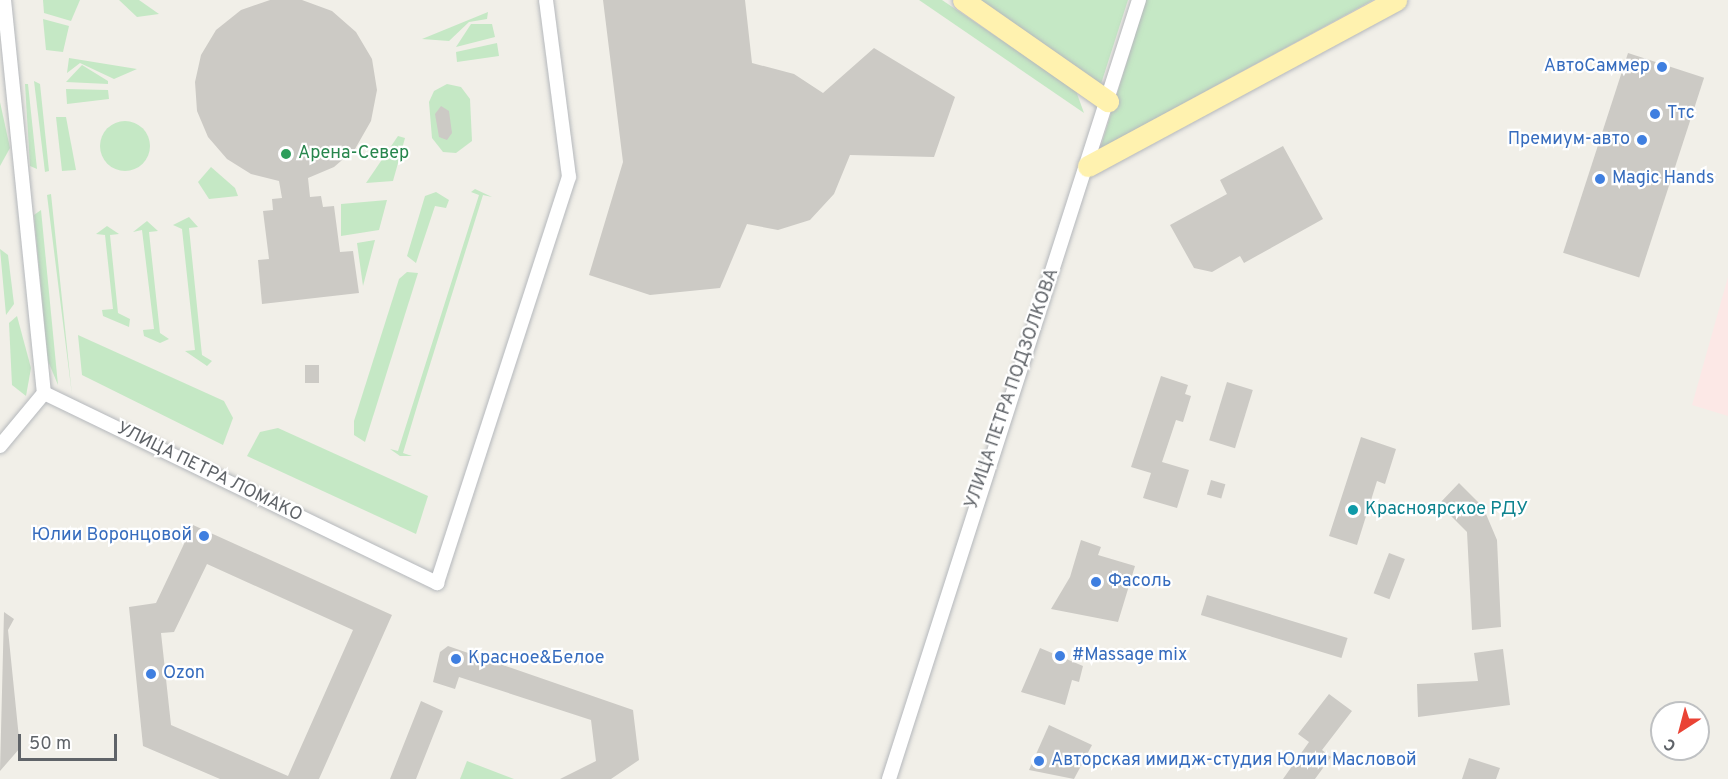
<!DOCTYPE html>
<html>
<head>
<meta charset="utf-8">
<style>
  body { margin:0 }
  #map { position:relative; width:1728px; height:779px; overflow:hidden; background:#f1efe8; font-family:Overpass,sans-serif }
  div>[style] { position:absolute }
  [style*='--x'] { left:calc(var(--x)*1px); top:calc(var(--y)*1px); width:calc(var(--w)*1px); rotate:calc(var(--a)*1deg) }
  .medical>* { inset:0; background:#fce8e6 }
  .green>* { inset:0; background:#c5e8c5 }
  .round { border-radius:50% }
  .building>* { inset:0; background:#cccac5; transform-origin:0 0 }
  .roads { filter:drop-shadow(0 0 2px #b5b8bc) drop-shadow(0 0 2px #b5b8bc) }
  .minor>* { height:14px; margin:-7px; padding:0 7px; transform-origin:7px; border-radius:7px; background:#fff }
  .primary>* { height:21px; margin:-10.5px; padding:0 10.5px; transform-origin:10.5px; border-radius:10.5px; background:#fff2af }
  .dots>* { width:16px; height:16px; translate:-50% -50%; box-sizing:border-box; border:3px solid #fff; border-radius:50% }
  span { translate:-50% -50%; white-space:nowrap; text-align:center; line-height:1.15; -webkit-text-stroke:4.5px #fff; paint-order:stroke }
  .shop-label { font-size:18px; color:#366cbe }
  .right { translate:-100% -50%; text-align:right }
  .left { translate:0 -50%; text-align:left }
  .leisure-label { font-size:18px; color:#27864d }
  .street-label { font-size:18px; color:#5f6368 }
  .culture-label { font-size:18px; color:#0d838f }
  .north { position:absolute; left:1650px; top:701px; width:60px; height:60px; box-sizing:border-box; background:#fff; border:2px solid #bfc1c3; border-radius:50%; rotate:216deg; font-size:16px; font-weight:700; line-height:24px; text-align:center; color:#5f6368 }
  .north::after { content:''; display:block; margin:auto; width:21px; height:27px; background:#ea4335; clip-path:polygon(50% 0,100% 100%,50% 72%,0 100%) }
  .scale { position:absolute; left:18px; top:734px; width:99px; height:27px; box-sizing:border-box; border:3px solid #5f6368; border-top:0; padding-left:8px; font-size:18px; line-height:21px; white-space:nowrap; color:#5f6368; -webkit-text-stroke:4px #fff; paint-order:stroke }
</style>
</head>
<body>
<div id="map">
  <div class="medical">
    <i style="clip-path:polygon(1728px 277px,1728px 416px,1692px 405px)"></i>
  </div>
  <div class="green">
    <i style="clip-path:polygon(43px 0,80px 0,71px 21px,44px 13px)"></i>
    <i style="clip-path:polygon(119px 0,139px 0,159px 14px,137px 17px)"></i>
    <i style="clip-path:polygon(919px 0,942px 0,1050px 73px,1076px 91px,1084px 113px)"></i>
    <i style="clip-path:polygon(980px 0,1128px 0,1101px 84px)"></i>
    <i style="clip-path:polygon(1146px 0,1373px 0,1100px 149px)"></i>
    <i style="clip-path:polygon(488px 12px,487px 19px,469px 22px,449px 41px,422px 39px)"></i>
    <i style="clip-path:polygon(43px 19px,69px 26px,63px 52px,46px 50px)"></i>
    <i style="clip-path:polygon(471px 24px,492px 24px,495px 37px,456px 47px)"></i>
    <i style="clip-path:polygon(497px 43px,499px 56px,457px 62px,456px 52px)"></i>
    <i style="clip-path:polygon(69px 58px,137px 69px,114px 79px,80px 63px,67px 73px)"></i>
    <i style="clip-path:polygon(82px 65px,108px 81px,108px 84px,66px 82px)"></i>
    <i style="clip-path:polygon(34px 81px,40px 84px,49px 171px,45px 172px)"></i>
    <i style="clip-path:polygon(25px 84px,28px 84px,37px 169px,30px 166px)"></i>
    <i style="clip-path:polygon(447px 84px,461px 87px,470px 99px,472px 141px,456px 153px,443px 152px,432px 138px,429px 102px,434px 91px)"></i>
    <i style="clip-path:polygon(66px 89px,108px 90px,109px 99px,67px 104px)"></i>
    <i style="clip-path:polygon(0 102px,10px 148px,0 166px)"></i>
    <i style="clip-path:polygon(56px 117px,66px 117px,76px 170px,62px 171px)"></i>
    <i class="round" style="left:100px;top:121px;width:50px;height:50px"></i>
    <i style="clip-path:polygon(398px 136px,405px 138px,393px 181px,366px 183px)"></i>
    <i style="clip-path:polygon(211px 167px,235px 188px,238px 196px,209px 199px,198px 182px)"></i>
    <i style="clip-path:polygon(475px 189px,492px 197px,483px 195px,418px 403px,403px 453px,412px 456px,400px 456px,390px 449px,398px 451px,479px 195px,471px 192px)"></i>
    <i style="clip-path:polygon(436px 192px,449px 200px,446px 208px,435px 206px,416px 263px,407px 256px,425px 196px)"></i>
    <i style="clip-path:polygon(51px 194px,72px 395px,47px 195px)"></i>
    <i style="clip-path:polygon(387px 200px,379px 230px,341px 236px,341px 204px)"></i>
    <i style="clip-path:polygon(41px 210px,58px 385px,48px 361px,34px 215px)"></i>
    <i style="clip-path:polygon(189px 217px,198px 227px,189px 228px,202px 355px,212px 361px,207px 366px,185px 351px,195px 350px,182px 229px,173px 225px)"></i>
    <i style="clip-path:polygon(147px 221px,158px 231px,149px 232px,160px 333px,169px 339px,160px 343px,144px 336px,143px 330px,154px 329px,142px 230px,133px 232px)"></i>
    <i style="clip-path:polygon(107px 226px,119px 234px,110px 235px,118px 313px,130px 319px,129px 327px,103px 316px,102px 310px,113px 309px,105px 235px,96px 234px)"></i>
    <i style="clip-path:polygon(375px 240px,363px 286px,357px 243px)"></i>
    <i style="clip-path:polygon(0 249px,8px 255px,14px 304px,6px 315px)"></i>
    <i style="clip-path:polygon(407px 272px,418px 273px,365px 442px,354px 435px,354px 421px,399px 279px)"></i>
    <i style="clip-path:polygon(17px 316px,31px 368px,26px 396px,12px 385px,9px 323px)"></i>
    <i style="clip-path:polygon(78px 335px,224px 401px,233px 418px,223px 445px,82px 375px)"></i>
    <i style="clip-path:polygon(278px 428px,428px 496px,416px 534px,247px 456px,260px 432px)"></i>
    <i style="clip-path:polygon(467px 761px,514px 779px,460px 779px)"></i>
  </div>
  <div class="building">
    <i style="clip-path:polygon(270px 0,302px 0,332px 11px,356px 32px,372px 59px,377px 90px,371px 121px,355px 149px,334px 167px,308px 178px,310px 197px,321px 196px,323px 207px,334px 206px,340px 252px,353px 251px,359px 293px,262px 304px,258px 260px,269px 259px,263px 211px,273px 210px,272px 199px,282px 198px,279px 181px,251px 174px,227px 159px,208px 137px,197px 111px,195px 82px,201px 55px,216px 30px,241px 10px)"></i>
    <i style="clip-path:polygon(603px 0,745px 0,752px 63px,794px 74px,823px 93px,874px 48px,955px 97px,934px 157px,850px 155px,834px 194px,810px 220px,778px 230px,747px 224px,720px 288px,650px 295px,589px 275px,623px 162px)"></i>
    <i style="left:1628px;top:53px;width:80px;height:210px;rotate:18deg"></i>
    <i style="clip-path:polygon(441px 106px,449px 111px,452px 133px,447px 140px,439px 137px,435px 114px)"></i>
    <i style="clip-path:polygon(1283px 146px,1323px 219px,1244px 263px,1240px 256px,1212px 272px,1194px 268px,1170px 225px,1227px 194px,1220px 180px)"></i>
    <i style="left:305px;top:365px;width:14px;height:18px"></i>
    <i style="clip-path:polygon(1161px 376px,1188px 385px,1185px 394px,1191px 396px,1183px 422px,1176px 420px,1162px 462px,1189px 470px,1177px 508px,1143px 498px,1151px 473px,1131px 467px)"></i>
    <i style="left:1227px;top:382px;width:27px;height:61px;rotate:17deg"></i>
    <i style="clip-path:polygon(1361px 437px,1396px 449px,1385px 484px,1377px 481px,1357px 545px,1329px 536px)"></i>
    <i style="left:1211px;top:480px;width:15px;height:15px;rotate:16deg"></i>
    <i style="clip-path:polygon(1459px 483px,1483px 507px,1497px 540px,1501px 627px,1472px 630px,1467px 532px,1439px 504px)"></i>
    <i style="clip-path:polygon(evenodd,193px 525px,392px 615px,319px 779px,220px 779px,143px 746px,129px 607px,156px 603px,193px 525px,207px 564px,353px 630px,288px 776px,171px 725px,161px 633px,174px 632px,207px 564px)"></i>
    <i style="clip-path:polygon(1081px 540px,1101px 547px,1098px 555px,1135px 566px,1118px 622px,1051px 609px,1070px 577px)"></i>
    <i style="left:1389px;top:553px;width:17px;height:43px;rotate:21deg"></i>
    <i style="left:1207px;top:595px;width:147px;height:21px;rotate:17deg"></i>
    <i style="clip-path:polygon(4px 612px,14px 619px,8px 630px,20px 748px,0 771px)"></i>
    <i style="clip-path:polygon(448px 646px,633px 710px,639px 760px,611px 779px,560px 779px,596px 761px,591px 720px,459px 677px,455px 689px,433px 682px,440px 652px)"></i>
    <i style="clip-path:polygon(1040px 648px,1083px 666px,1079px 682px,1072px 680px,1065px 705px,1021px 692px)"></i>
    <i style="clip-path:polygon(1503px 649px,1510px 705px,1418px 717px,1417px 684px,1478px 681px,1474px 653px)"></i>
    <i style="clip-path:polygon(1329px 694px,1352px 711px,1322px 750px,1331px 757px,1315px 779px,1283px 779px,1309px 742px,1298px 734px)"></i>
    <i style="clip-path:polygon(421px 701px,443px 711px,433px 736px,416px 779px,390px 779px)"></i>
    <i style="clip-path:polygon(1049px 725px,1092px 745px,1074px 779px,1029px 770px)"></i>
    <i style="clip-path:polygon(1469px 758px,1500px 768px,1496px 779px,1462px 779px)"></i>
  </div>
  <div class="roads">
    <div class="minor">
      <i style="--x:4;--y:0;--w:395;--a:84.2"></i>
      <i style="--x:44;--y:393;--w:437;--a:25.8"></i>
      <i style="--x:437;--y:583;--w:427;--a:-72"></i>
      <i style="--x:569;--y:177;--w:178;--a:-97.4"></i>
      <i style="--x:0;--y:446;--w:69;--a:-50.3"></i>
      <i style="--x:889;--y:779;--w:818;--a:-72.21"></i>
    </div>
    <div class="primary">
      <i style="--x:963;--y:0;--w:177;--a:34.9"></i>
      <i style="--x:1088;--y:166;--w:350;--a:-28.3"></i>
    </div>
  </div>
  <div class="dots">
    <i style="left:1662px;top:67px;background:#3f7fe0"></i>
    <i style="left:1655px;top:114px;background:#3f7fe0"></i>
    <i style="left:1642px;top:140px;background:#3f7fe0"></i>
    <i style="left:286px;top:154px;background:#2e9e5b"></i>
    <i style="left:1600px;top:179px;background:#3f7fe0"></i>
    <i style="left:1353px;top:510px;background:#0f9aa8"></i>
    <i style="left:204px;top:536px;background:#3f7fe0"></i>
    <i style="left:1096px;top:582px;background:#3f7fe0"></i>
    <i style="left:1060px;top:656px;background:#3f7fe0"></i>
    <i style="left:456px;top:659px;background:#3f7fe0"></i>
    <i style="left:151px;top:674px;background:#3f7fe0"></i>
    <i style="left:1039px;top:761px;background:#3f7fe0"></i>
  </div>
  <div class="shop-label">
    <span class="right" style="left:1650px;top:67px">АвтоСаммер</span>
    <span class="left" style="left:1667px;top:114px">Ттс</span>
    <span class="right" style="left:1630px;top:140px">Премиум-авто</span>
    <span class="left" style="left:1612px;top:179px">Magic Hands</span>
    <span class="right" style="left:192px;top:536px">Юлии Воронцовой</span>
    <span class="left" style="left:1108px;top:582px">Фасоль</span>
    <span class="left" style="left:1072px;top:656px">#Massage mix</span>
    <span class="left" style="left:468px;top:659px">Красное&amp;Белое</span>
    <span class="left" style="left:163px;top:674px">Ozon</span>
    <span class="left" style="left:1051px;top:761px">Авторская имидж-студия Юлии Масловой</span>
  </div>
  <div class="leisure-label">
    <span class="left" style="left:298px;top:154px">Арена-Север</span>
  </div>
  <div class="street-label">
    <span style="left:1013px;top:389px;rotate:-71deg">УЛИЦА ПЕТРА ПОДЗОЛКОВА</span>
    <span style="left:209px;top:473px;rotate:26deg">УЛИЦА ПЕТРА ЛОМАКО</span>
  </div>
  <div class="culture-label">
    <span class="left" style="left:1365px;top:510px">Красноярское РДУ</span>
  </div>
  <div class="north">С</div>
  <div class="scale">50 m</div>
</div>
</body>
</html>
